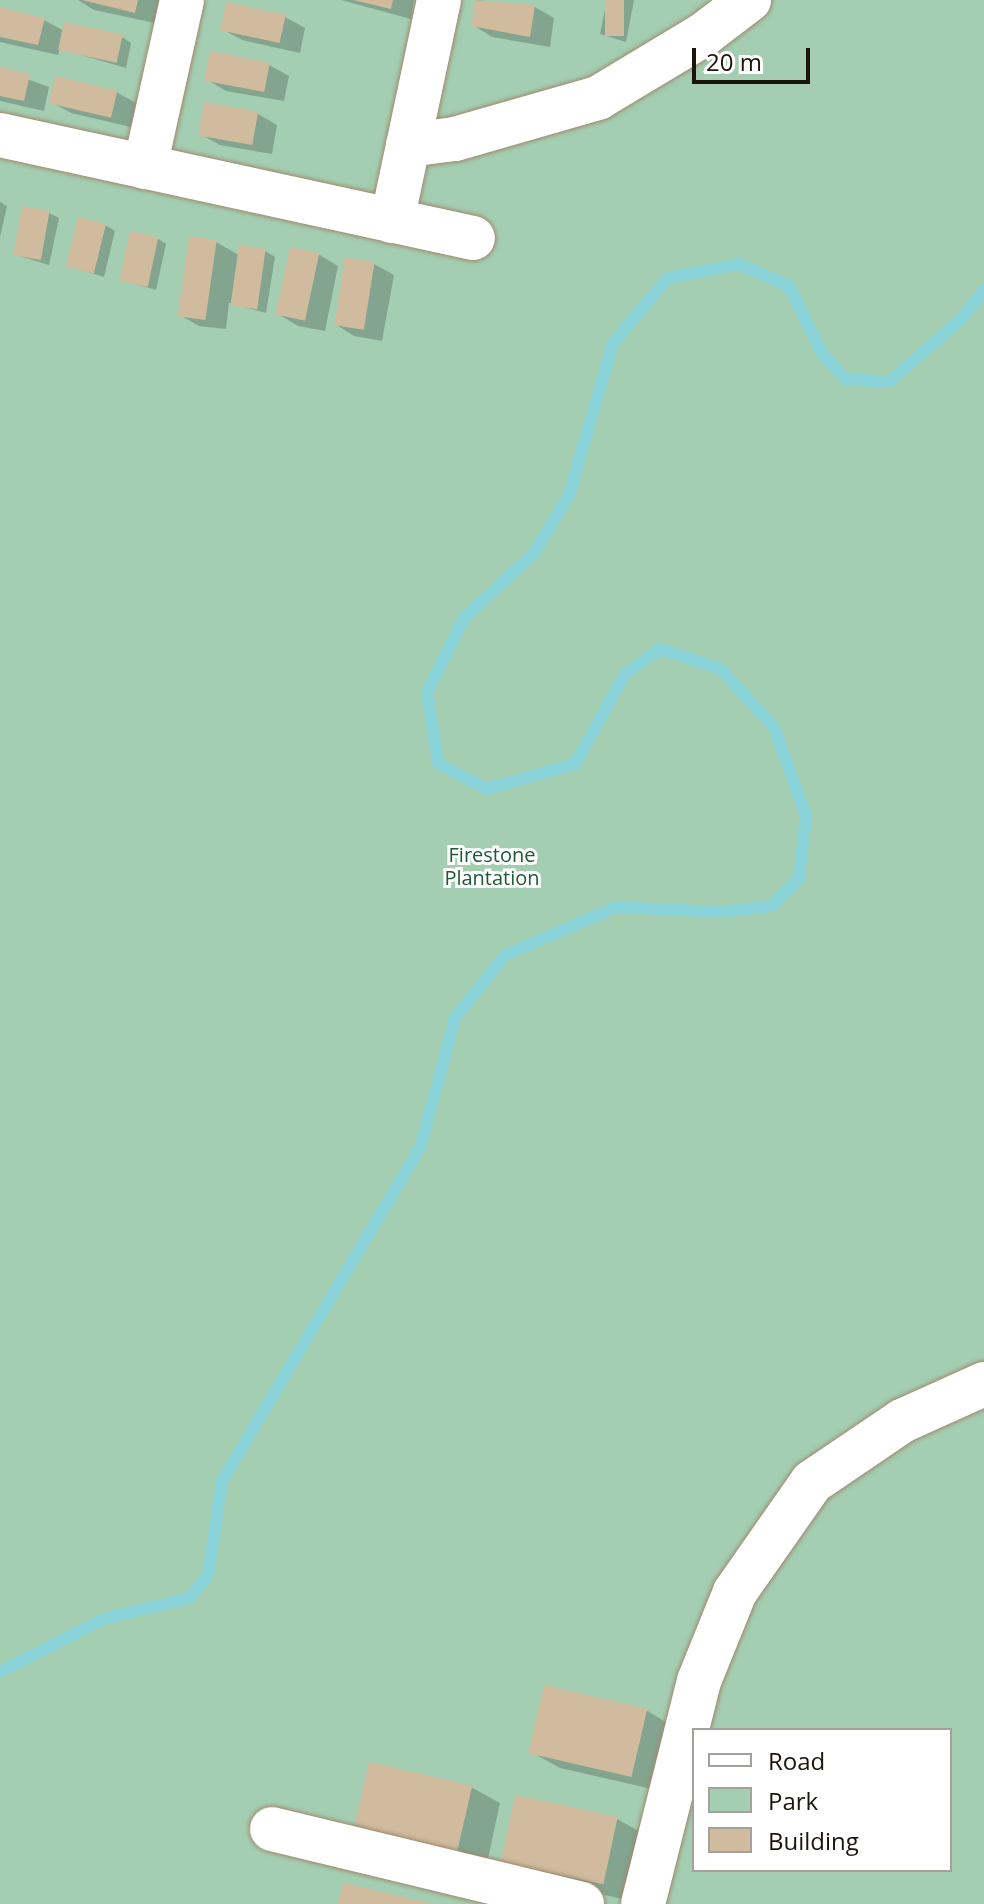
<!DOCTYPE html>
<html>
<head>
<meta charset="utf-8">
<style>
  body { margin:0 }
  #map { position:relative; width:984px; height:1904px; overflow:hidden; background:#fcebd4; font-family:"Open Sans",sans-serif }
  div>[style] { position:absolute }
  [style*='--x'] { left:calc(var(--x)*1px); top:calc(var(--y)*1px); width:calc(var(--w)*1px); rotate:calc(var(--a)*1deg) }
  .green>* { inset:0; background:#a4ceb2 }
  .shadow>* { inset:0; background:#0003 }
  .stream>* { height:12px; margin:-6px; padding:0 6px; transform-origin:6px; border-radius:6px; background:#8ad4d9 }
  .building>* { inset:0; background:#d0bb9f; transform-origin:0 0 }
  .roads { filter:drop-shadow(0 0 2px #9e8a6f) drop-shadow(0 0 2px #9e8a6f) }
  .minor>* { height:44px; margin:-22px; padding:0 22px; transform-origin:22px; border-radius:22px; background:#fff }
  span { translate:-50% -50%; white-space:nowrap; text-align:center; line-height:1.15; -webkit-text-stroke:6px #fff; paint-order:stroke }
  .park-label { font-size:20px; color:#1d5a3a }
  .legend { position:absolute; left:692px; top:1728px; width:260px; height:144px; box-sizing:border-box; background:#fff; border:2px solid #a4a19d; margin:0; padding:10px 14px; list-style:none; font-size:24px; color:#1c150a }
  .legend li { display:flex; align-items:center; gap:16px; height:40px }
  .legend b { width:40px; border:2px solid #a4a19d }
  .scale { position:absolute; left:692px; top:48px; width:118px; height:36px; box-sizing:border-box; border:4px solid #1c150a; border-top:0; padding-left:10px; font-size:24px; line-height:28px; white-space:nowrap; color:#1c150a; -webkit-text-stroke:6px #fff; paint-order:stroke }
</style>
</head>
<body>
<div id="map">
  <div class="green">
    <i style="clip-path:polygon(evenodd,0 0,984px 0,984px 1904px,0 1904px,0 0,694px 1730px,950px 1730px,950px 1870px,694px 1870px,694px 1730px)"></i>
  </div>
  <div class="shadow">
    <i style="clip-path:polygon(78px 0,160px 0,155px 23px,94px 10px)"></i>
    <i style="clip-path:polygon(341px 0,414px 0,411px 19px)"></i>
    <i style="clip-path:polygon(477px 0,535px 7px,554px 18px,550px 47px,492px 37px,473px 25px)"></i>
    <i style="clip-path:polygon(607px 0,634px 0,626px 42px,600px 34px)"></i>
    <i style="clip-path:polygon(0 9px,44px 20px,64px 31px,122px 37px,131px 43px,126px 68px,60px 49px,58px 55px,0 42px)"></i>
    <i style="clip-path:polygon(285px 17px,305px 28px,300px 53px,242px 40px,222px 29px)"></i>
    <i style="clip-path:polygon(269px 65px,289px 76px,284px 101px,226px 91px,206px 79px)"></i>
    <i style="clip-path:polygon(0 69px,49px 87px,44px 111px,0 101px)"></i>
    <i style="clip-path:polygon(116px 92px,136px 103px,131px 127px,71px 113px,51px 102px)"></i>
    <i style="clip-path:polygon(258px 114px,277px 125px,272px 154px,220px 145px,200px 134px)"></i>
    <i style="clip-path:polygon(0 202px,7px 206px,0 237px)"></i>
    <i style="clip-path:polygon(49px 213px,59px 218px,49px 265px,13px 254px)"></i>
    <i style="clip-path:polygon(105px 225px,115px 231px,104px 277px,69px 266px)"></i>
    <i style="clip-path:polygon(157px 238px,166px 244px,156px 290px,121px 280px)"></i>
    <i style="clip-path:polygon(216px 242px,239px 255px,265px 251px,275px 257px,266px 313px,229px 303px,226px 329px,199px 326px,180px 315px)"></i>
    <i style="clip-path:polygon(318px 254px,338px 266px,325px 331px,298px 326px,278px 314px)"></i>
    <i style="clip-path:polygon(374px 264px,394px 275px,382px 341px,354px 336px,335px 324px)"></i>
    <i style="clip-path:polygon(646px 1710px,674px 1727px,661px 1791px,560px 1768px,531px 1752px)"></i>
    <i style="clip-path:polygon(471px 1787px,500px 1803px,486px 1868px,385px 1846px)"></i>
    <i style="clip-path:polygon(617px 1819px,646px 1835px,631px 1901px,531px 1878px)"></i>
  </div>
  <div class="stream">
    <i style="--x:0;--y:1672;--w:116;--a:-27.2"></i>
    <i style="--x:103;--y:1619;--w:89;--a:-13.7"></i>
    <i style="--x:189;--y:1598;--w:29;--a:-49"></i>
    <i style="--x:208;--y:1576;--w:96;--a:-81.6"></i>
    <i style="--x:222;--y:1481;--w:387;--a:-59.3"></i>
    <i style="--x:420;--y:1148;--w:135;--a:-74.9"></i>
    <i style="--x:455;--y:1018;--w:80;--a:-51.6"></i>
    <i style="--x:505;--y:955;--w:121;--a:-23.4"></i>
    <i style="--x:616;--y:907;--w:105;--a:2.7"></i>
    <i style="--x:721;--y:912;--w:50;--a:-6.8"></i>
    <i style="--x:771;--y:906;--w:40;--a:-45"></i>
    <i style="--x:799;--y:878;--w:62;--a:-83.6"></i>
    <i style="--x:806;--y:816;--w:95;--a:-109.8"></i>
    <i style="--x:774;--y:727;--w:79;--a:-132.4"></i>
    <i style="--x:721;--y:669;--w:64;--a:-161.8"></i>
    <i style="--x:660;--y:649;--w:43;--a:144.5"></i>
    <i style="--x:625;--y:674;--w:103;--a:119.1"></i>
    <i style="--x:575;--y:764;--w:92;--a:164.3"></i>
    <i style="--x:486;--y:789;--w:55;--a:-151.6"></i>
    <i style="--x:438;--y:763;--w:72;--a:-98.8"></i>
    <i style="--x:427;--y:692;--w:83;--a:-63.4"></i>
    <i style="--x:464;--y:618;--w:96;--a:-42.9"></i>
    <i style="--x:534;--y:553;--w:68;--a:-58.9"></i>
    <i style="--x:569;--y:495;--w:158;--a:-73.9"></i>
    <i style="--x:613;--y:343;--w:85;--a:-49.8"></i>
    <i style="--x:668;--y:278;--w:72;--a:-11.2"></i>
    <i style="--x:739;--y:264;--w:55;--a:23.7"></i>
    <i style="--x:789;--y:286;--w:77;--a:63.8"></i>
    <i style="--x:823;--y:355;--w:33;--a:46"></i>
    <i style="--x:846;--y:379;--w:43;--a:4"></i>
    <i style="--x:889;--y:382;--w:97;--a:-41.2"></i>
    <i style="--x:962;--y:318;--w:36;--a:-52"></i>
  </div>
  <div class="building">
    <i style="clip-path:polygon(82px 0,138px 0,135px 13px)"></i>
    <i style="clip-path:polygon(353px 0,393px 0,391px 9px)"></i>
    <i style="clip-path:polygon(475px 0,535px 5px,530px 37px,471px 26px)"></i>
    <i style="left:605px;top:0;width:19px;height:36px"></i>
    <i style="left:226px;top:2px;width:61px;height:29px;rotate:12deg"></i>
    <i style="clip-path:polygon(0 7px,45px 18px,38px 45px,0 37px)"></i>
    <i style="left:64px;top:22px;width:60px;height:29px;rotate:12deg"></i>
    <i style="left:210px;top:51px;width:61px;height:30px;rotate:11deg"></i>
    <i style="clip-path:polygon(0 67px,30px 74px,24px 101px,0 96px)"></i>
    <i style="left:55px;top:76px;width:64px;height:28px;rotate:13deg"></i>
    <i style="left:204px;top:102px;width:55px;height:34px;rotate:10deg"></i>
    <i style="left:22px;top:206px;width:28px;height:50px;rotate:10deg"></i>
    <i style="left:78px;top:217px;width:29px;height:51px;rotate:14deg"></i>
    <i style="left:130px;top:231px;width:29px;height:51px;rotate:12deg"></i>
    <i style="left:189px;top:236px;width:28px;height:81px;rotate:8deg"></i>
    <i style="left:239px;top:245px;width:27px;height:61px;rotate:8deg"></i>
    <i style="left:290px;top:247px;width:30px;height:69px;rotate:12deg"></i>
    <i style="left:345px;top:257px;width:30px;height:69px;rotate:9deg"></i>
    <i style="left:544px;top:1685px;width:106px;height:70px;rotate:13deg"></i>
    <i style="left:369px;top:1762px;width:106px;height:70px;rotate:13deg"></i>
    <i style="left:515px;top:1795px;width:105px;height:69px;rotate:12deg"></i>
    <i style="clip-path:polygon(343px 1883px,430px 1903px,429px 1904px,338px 1904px)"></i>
  </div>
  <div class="roads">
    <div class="minor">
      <i style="--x:0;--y:135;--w:484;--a:12.3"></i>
      <i style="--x:408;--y:145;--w:47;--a:-7.3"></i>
      <i style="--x:455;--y:139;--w:149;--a:-16"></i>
      <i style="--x:598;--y:98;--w:122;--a:-31"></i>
      <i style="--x:703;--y:35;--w:58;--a:-37.3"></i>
      <i style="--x:145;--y:167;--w:171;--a:-77.5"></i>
      <i style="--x:392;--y:221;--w:226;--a:-78"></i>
      <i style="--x:272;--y:1829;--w:319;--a:13.6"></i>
      <i style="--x:643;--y:1904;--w:230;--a:-75.9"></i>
      <i style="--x:699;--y:1681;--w:96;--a:-68"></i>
      <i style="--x:735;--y:1592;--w:134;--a:-55"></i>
      <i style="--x:812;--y:1482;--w:109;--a:-34.1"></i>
      <i style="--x:902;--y:1421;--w:90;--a:-24.3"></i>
    </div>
  </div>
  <div class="park-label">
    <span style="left:492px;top:866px">Firestone<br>Plantation</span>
  </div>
  <ul class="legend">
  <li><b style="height:10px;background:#fff"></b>Road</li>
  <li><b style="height:22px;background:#a4ceb2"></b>Park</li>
  <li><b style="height:22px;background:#d0bb9f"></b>Building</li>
  </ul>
  <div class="scale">20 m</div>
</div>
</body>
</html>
